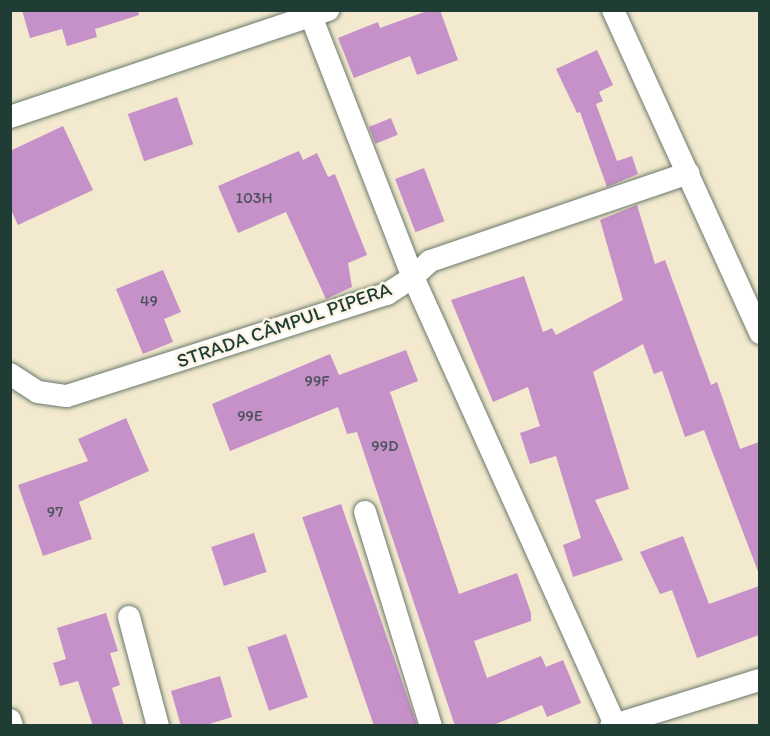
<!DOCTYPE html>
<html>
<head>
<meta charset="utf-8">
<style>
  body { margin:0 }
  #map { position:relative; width:770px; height:736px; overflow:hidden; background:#f2e9ce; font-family:Itim,sans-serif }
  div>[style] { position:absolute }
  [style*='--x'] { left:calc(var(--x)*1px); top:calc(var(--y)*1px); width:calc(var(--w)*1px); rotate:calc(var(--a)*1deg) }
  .building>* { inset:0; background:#c690c9; transform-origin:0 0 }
  .roads { filter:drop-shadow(0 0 2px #69796a) drop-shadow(0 0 2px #69796a) }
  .minor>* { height:22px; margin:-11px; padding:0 11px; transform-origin:11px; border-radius:11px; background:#fff }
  span { translate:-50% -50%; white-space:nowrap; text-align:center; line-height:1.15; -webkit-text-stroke:5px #fcf5e5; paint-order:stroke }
  .number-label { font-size:16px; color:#495259 }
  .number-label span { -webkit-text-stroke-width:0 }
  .street-label { font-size:20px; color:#1f3d34 }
  .frame { position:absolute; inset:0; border:12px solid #1f3d34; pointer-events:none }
</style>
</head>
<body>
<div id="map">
  <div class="building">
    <i style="clip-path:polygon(22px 10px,138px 10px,139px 15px,95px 29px,97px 37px,67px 46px,62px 29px,30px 38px)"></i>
    <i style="clip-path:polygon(430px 10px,440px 10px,458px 60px,417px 75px,410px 56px,354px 78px,338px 38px,378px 22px,380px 28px)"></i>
    <i style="clip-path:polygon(597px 50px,613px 85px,599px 92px,603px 101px,596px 104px,617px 161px,632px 156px,638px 174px,607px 187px,580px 112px,577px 113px,556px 69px)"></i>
    <i style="left:177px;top:97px;width:50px;height:52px;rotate:71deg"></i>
    <i style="left:391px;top:118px;width:18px;height:24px;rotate:68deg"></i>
    <i style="clip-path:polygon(63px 126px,93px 190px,18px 225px,10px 208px,10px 151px)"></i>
    <i style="clip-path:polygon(299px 151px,303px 160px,317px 153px,328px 177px,335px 174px,367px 255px,348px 263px,352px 287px,326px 299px,286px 212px,238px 233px,218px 186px)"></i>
    <i style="left:424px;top:168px;width:57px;height:31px;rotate:69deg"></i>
    <i style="clip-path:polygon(637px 205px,655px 264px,665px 260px,711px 385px,717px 382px,740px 449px,759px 442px,759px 574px,704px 430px,685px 437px,662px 371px,654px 374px,643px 344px,593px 372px,629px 489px,595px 500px,623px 560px,573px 577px,563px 545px,581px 538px,556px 456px,530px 464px,520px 433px,540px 426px,528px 387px,493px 402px,451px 300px,524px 276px,543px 332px,552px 328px,556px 335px,623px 300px,600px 220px)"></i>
    <i style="clip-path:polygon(163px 270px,181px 312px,164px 319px,173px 342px,143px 354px,116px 289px)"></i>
    <i style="clip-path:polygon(406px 350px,418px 381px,390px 392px,459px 594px,517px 573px,531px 613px,531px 621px,474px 641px,487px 678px,541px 656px,546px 667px,563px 660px,581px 703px,547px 717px,542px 705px,491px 726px,455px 726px,357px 432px,347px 434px,338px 407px,230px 451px,212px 404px,330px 354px,339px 375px)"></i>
    <i style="clip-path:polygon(126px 418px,149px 471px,79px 502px,92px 539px,43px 556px,18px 485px,88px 461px,78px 439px)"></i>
    <i style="left:341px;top:504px;width:235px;height:41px;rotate:71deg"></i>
    <i style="left:254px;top:533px;width:41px;height:45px;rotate:72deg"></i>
    <i style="clip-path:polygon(683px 536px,709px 604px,759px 586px,759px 635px,697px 658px,672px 590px,660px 594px,640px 552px)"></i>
    <i style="clip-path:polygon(106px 613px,118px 651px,110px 653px,120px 685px,112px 688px,124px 726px,93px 726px,78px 681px,60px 686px,53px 663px,66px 659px,57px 628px)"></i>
    <i style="left:286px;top:634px;width:67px;height:41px;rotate:71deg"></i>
    <i style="clip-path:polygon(220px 676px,232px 717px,203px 726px,181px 726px,171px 691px)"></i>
  </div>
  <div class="roads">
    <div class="minor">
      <i style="--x:613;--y:10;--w:355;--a:65.5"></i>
      <i style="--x:311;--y:16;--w:280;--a:68.7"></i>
      <i style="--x:413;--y:277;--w:491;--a:65.7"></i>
      <i style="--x:10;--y:117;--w:336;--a:-18.6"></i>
      <i style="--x:10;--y:374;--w:33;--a:33"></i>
      <i style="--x:38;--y:392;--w:29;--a:8"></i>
      <i style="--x:67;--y:396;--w:336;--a:-17.7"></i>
      <i style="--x:387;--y:294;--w:31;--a:-33"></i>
      <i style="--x:413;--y:277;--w:23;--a:-43"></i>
      <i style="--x:430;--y:261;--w:273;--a:-18.8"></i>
      <i style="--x:365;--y:512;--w:224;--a:72.9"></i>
      <i style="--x:129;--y:617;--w:113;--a:75.1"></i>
      <i style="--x:10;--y:720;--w:6;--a:72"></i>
      <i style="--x:611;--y:726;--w:156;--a:-17.2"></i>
    </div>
  </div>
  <div class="number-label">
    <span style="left:254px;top:198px">103H</span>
    <span style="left:149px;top:301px">49</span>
    <span style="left:317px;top:381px">99F</span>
    <span style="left:250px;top:416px">99E</span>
    <span style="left:385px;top:446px">99D</span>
    <span style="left:55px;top:512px">97</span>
  </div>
  <div class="street-label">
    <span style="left:284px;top:325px;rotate:-19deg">STRADA CÂMPUL PIPERA</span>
  </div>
  <div class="frame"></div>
</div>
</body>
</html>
